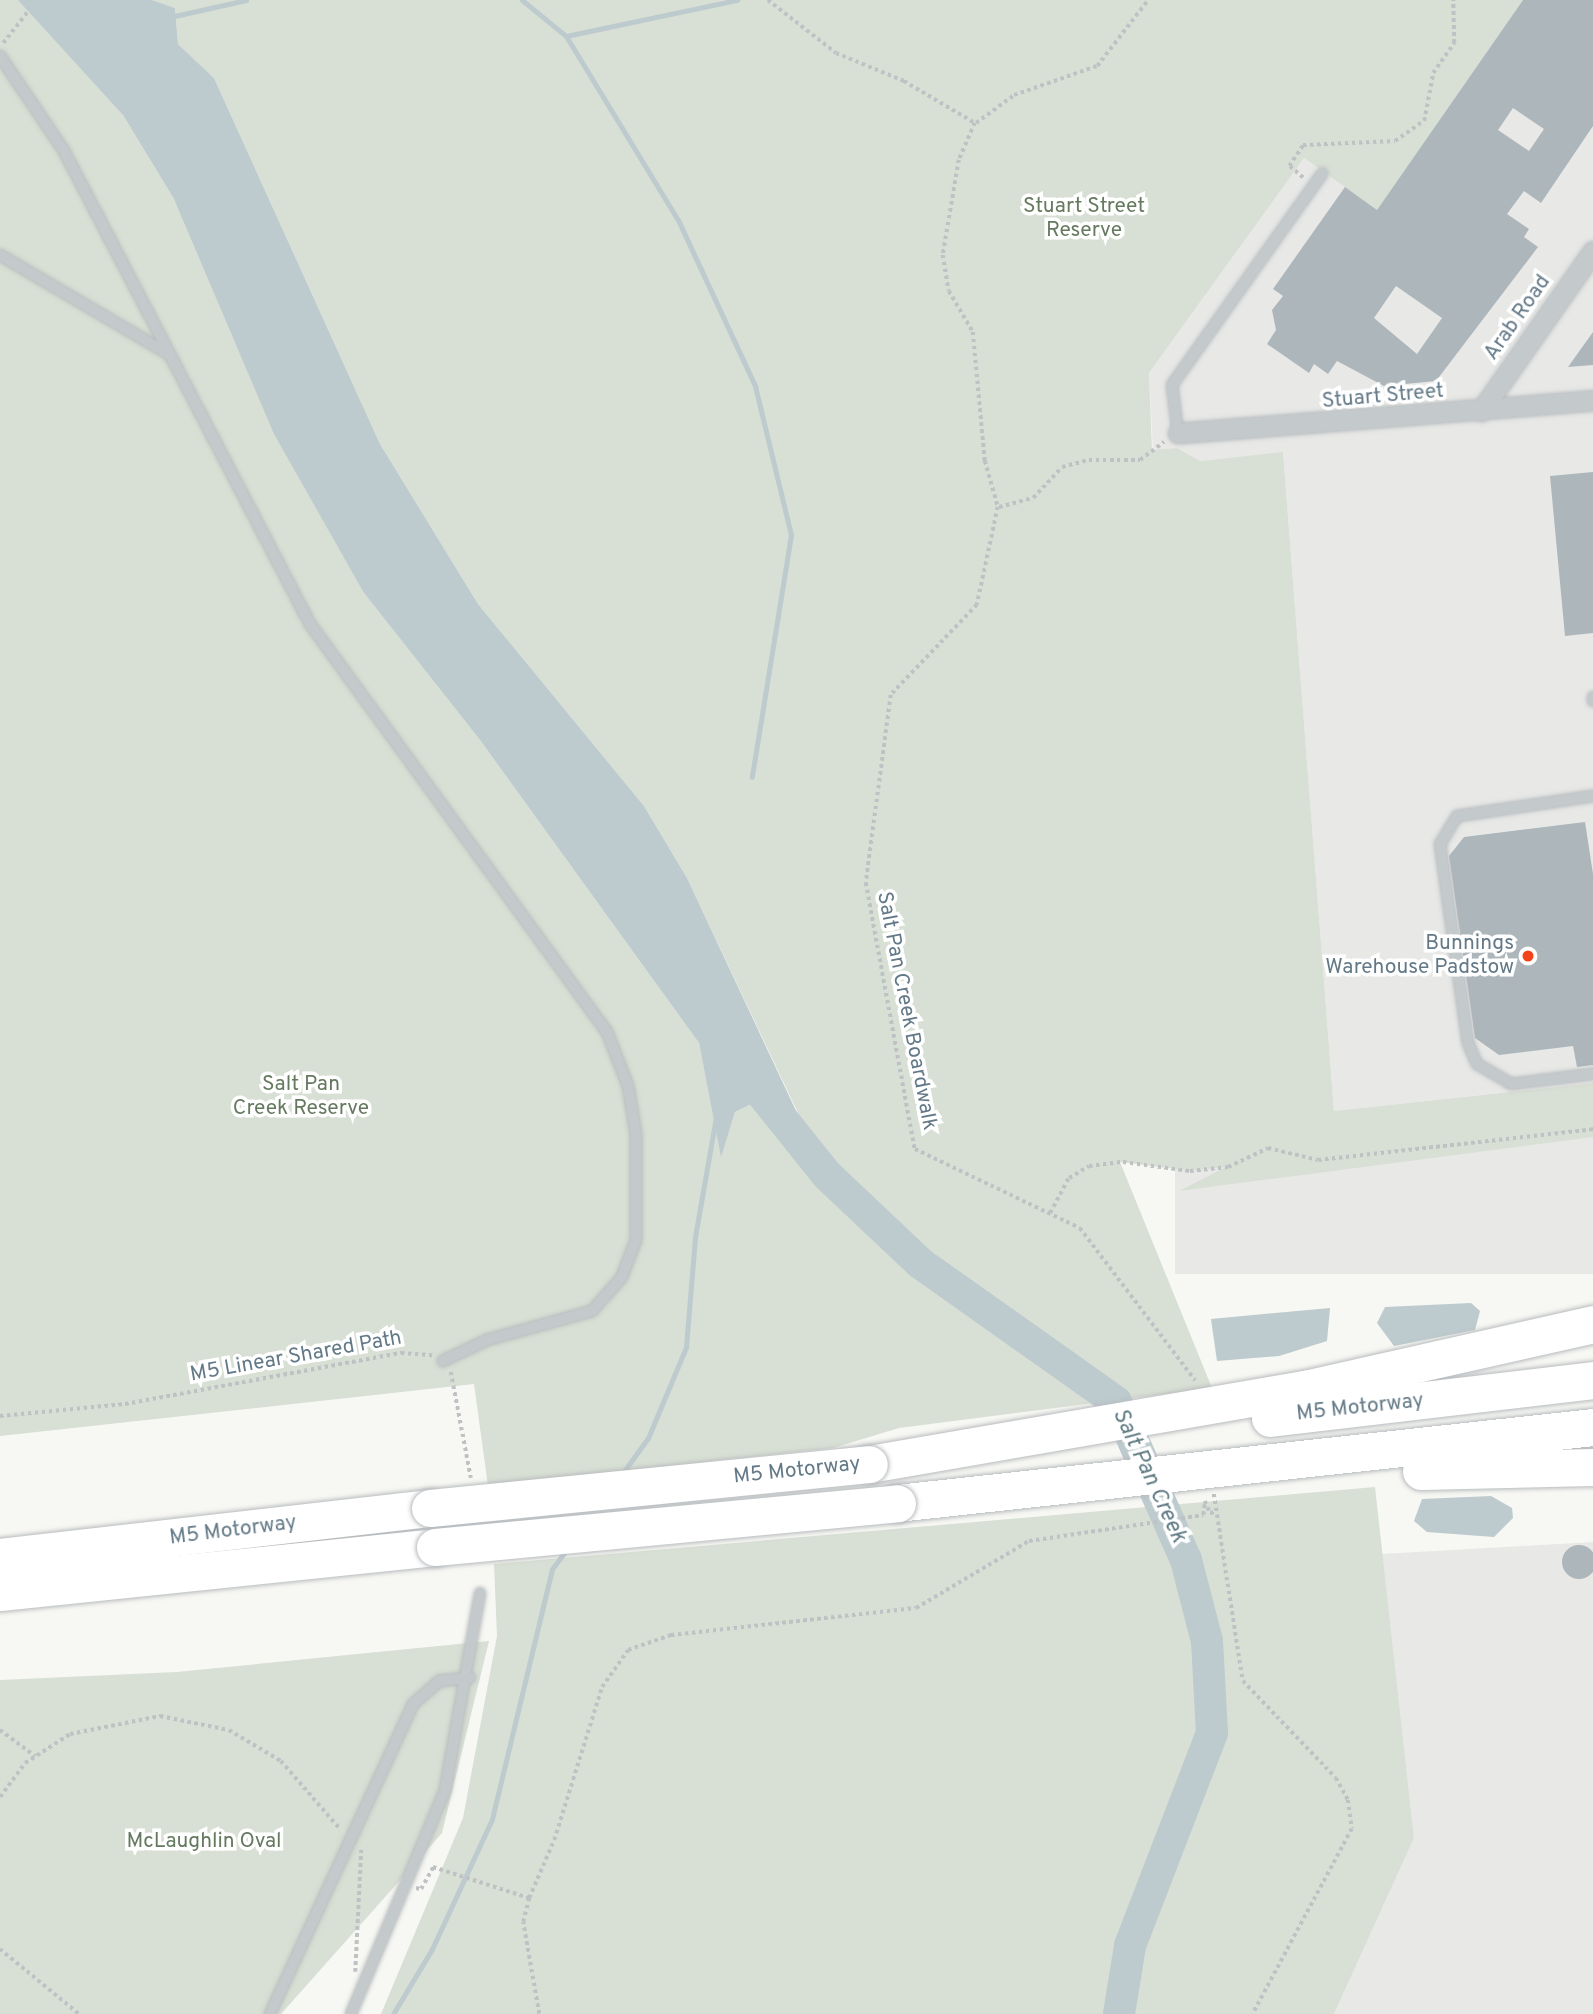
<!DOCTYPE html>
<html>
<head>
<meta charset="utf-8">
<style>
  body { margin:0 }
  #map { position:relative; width:1593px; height:2014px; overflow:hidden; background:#f7f7f3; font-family:Overpass,sans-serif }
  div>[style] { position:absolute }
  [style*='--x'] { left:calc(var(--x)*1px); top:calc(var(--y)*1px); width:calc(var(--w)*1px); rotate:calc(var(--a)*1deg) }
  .built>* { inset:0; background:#e8e9e7; transform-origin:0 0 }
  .green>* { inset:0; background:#d8dfd4 }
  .water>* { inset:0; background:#bdcace }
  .stream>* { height:5px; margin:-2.5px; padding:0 2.5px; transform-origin:2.5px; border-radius:2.5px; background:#bdcace }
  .river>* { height:32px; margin:-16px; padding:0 16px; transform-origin:16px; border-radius:16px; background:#bdcace }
  .building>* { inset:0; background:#adb6bb }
  .round { border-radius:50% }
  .path>* { height:3.5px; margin-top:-1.75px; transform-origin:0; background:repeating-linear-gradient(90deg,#bfc2c4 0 3.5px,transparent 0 7px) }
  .roads { filter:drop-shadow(0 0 2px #b8bcbf) drop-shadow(0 0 2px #b8bcbf) }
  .service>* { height:10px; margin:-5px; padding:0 5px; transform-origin:5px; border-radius:5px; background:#c4c9cc }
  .minor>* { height:19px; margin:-9.5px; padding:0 9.5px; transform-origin:9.5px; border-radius:9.5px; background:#c4c9cc }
  .motorway>* { height:37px; margin:-18.5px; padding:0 18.5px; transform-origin:18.5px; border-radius:18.5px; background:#fff }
  .bridges { filter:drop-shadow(0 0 2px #b8bcbf) drop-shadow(0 0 2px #b8bcbf) }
  .motorway-bridge>* { height:37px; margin:-18.5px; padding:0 18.5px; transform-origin:18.5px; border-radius:18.5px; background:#fff }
  .dots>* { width:19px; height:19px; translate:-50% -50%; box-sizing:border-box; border:4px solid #fff; border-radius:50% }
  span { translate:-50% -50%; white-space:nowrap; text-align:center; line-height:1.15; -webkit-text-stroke:7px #fff; paint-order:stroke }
  .park-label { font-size:21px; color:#65795f }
  .street-label { font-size:21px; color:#637987 }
  .poi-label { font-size:21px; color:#637987 }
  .right { translate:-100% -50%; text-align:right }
  .water-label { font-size:23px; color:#5f7b83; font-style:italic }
</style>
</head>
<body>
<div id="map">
  <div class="built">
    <i style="clip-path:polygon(1523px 0,1593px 0,1593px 1083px,1334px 1111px,1283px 453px,1199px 461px,1177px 448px,1153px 451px,1149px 373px,1304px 158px,1377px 210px)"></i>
    <i style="left:1593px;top:1137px;width:137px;height:418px;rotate:90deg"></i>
    <i style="clip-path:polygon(1593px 1542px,1593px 2014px,1334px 2014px,1414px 1838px,1382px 1554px)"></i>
  </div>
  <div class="green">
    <i style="clip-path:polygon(0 0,18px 0,57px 36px,123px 115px,174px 199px,364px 593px,480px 740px,699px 1043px,721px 1155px,735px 1112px,768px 1096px,798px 1113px,687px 878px,644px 806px,478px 604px,380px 444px,214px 78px,178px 44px,175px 8px,152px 0,1523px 0,1377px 210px,1304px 158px,1149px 373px,1152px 450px,1177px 448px,1200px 461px,1283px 452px,1334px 1111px,1593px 1083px,1593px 1137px,1179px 1191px,1226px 1167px,1190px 1171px,1120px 1162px,1212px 1388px,899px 1428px,833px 1448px,488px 1486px,474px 1384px,0 1436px)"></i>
    <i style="clip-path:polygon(1375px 1487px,1414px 1838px,1334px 2014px,381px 2014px,463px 1818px,497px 1636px,494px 1564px)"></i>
    <i style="clip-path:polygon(489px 1641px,442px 1833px,281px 2014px,0 2014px,0 1680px,177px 1672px)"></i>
  </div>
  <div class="water">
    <i style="clip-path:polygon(18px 0,152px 0,175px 8px,178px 44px,214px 78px,380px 444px,478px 604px,644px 806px,687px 878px,798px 1115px,768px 1096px,735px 1112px,721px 1157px,699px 1043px,480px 740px,364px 593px,274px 434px,174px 199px,123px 115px)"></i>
    <i style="clip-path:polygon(1471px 1303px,1480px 1311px,1475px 1330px,1394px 1346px,1377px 1323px,1385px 1307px)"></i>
    <i style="clip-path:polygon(1330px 1308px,1327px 1341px,1279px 1356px,1217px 1361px,1211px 1319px)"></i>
    <i style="clip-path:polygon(1491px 1496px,1512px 1508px,1513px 1518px,1494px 1537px,1427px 1532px,1414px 1521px,1422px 1499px)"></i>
  </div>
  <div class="stream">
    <i style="--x:522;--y:0;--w:57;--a:39.3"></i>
    <i style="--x:566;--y:36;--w:218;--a:58.7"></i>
    <i style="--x:679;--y:222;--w:181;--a:65.1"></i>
    <i style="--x:755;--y:386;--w:153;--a:76.4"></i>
    <i style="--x:791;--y:535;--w:245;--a:99.2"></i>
    <i style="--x:170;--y:17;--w:78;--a:-12.6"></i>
    <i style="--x:566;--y:36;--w:175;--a:-11.9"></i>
    <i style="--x:622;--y:1474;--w:44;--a:-54.2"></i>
    <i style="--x:648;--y:1438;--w:99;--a:-67.3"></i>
    <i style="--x:686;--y:1347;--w:110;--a:-85.3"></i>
    <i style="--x:695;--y:1237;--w:122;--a:-80.1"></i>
    <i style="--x:393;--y:2014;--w:76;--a:-59"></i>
    <i style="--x:432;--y:1949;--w:143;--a:-65.2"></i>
    <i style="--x:492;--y:1819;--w:257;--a:-76.5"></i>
    <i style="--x:552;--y:1569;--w:25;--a:-53"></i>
  </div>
  <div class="river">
    <i style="--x:738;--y:1064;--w:142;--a:51.3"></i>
    <i style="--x:827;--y:1175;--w:128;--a:43.4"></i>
    <i style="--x:920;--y:1263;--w:240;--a:35.3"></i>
    <i style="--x:1116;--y:1402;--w:173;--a:66.1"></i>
    <i style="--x:1186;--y:1560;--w:84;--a:75.5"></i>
    <i style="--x:1207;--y:1641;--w:92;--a:86.9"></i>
    <i style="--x:1212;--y:1733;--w:228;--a:111.1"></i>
    <i style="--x:1130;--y:1946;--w:69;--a:99.2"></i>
  </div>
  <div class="building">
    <i style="clip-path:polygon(evenodd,1523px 0,1593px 0,1593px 126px,1541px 203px,1524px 191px,1507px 214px,1529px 229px,1524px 237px,1538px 247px,1436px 381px,1384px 386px,1337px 361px,1328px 374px,1314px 364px,1309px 373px,1267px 344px,1276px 330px,1272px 310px,1283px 296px,1273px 289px,1345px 187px,1377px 210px,1523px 0,1513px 108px,1544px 129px,1529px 151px,1498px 130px,1513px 108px,1523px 0,1396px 286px,1442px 318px,1417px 354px,1374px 318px,1396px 286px)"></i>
    <i style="clip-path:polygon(1593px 332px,1593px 365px,1568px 367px)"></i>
    <i style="clip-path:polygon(1593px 472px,1593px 633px,1565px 636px,1550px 476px)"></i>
    <i style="clip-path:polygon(1585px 822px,1593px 874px,1593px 1065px,1577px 1067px,1573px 1046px,1499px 1055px,1475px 1038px,1449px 856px,1464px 837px)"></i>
    <i class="round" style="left:1562px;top:1545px;width:34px;height:34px"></i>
  </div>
  <div class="path">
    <i style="--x:768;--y:0;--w:86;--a:37.9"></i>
    <i style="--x:836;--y:53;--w:74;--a:22.4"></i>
    <i style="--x:904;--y:81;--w:82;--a:30.6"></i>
    <i style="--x:975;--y:123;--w:40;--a:113.4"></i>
    <i style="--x:959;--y:160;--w:96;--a:99.6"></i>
    <i style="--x:943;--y:255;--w:36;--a:81"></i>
    <i style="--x:949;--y:291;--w:48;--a:59.7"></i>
    <i style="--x:973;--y:332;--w:130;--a:84.7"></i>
    <i style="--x:985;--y:461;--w:48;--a:74.2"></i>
    <i style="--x:998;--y:507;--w:100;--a:102.1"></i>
    <i style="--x:977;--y:605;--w:124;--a:133.7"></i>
    <i style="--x:891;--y:695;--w:190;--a:97.6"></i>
    <i style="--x:866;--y:883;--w:270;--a:79.6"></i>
    <i style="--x:915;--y:1149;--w:183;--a:25.6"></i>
    <i style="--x:1080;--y:1228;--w:191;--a:52.9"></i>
    <i style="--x:3;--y:43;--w:42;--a:-51.8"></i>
    <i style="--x:976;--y:123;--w:47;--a:-36.4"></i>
    <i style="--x:1014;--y:95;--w:88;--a:-19.3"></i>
    <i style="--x:1097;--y:66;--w:83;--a:-52.3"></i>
    <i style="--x:1303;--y:178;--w:18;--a:-139"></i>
    <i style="--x:1289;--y:166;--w:25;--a:-56"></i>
    <i style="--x:1303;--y:145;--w:92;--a:-2.5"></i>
    <i style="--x:1395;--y:141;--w:35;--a:-35"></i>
    <i style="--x:1424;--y:121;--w:49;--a:-79.4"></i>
    <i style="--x:1433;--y:73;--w:37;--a:-55"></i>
    <i style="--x:1454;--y:43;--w:43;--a:-91.3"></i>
    <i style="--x:999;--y:507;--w:35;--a:-15"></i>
    <i style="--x:1033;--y:498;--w:42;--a:-46.9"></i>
    <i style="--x:1062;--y:467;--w:28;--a:-15"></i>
    <i style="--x:1089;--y:460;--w:51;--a:0"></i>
    <i style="--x:1140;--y:460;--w:30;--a:-37"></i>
    <i style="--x:1050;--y:1213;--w:40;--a:-62"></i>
    <i style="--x:1069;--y:1178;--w:23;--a:-31"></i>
    <i style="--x:1089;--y:1166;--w:34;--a:-7"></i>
    <i style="--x:1123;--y:1162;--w:68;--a:7.7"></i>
    <i style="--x:1190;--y:1171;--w:38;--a:-6"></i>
    <i style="--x:1228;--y:1167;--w:44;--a:-25.4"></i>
    <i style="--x:1268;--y:1148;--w:51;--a:13.5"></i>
    <i style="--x:1318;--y:1160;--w:277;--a:-6.4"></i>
    <i style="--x:451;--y:1372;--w:108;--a:79.3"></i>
    <i style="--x:0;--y:1416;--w:126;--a:-5.5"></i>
    <i style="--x:125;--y:1404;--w:281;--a:-10.5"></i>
    <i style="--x:401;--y:1353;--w:32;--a:4"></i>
    <i style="--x:1214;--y:1494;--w:189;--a:81.2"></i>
    <i style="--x:1243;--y:1681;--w:134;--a:46.2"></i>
    <i style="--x:1336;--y:1778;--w:25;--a:61"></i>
    <i style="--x:1348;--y:1800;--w:29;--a:82"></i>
    <i style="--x:1352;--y:1829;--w:210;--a:118.2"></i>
    <i style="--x:0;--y:1730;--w:44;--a:36.6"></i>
    <i style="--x:0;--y:1797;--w:42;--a:-53.7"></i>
    <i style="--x:25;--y:1763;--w:54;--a:-32.8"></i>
    <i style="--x:70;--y:1734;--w:92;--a:-11.3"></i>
    <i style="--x:160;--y:1716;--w:70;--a:11.5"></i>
    <i style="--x:229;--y:1730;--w:61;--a:30.8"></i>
    <i style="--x:281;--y:1761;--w:91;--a:49"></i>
    <i style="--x:416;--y:1888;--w:5;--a:11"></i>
    <i style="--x:421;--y:1889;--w:25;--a:-61"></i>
    <i style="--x:433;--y:1867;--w:101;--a:17.9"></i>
    <i style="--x:0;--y:1949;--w:102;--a:39.4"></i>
    <i style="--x:355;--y:1972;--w:122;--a:-87.2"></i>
    <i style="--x:539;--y:2014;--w:93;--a:-99.9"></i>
    <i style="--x:523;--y:1922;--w:25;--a:-76"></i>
    <i style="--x:529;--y:1898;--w:63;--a:-66.7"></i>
    <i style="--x:554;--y:1840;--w:160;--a:-72.6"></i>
    <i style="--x:602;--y:1687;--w:45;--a:-54.9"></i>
    <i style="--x:628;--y:1650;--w:46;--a:-19.2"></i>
    <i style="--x:671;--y:1635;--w:246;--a:-6.3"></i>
    <i style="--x:916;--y:1608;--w:131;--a:-30.7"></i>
    <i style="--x:1029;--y:1541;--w:176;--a:-8.5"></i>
    <i style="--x:1203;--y:1515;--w:14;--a:-82"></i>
    <i style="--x:1205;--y:1501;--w:13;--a:67"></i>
    <i style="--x:1210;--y:1513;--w:6;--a:-9"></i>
  </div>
  <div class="roads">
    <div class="service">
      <i style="--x:0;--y:56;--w:115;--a:56"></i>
      <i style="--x:64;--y:151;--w:533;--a:62.52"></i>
      <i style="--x:310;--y:624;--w:505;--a:53.95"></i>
      <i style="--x:607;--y:1032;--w:58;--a:68.7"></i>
      <i style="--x:628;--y:1086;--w:49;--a:80.5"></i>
      <i style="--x:636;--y:1134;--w:106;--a:90"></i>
      <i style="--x:636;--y:1240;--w:40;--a:111"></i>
      <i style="--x:622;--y:1277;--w:45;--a:131.4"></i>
      <i style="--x:592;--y:1311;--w:109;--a:164.6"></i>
      <i style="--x:487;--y:1340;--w:49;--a:154.5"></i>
      <i style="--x:0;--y:255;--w:196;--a:30.4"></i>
      <i style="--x:1178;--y:433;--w:48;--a:-97.1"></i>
      <i style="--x:1172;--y:385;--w:259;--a:-54.6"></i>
      <i style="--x:1593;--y:697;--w:4;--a:90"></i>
      <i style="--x:1593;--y:796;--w:137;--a:171.6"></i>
      <i style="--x:1457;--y:816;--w:33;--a:121"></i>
      <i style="--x:1440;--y:844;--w:201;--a:82"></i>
      <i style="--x:1468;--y:1043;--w:23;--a:67"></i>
      <i style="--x:1477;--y:1064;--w:39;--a:30"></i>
      <i style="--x:1511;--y:1084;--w:83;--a:-7"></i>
      <i style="--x:270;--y:2014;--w:341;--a:-65.2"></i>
      <i style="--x:413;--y:1704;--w:35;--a:-41"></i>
      <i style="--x:439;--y:1681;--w:31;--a:-6"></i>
      <i style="--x:351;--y:2014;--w:243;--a:-67.2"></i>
      <i style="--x:445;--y:1790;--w:200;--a:-79.9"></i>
    </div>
    <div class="minor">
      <i style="--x:1481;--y:411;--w:195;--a:-55"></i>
      <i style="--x:1178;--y:433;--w:416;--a:-4.5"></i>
    </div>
    <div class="motorway">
      <i style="--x:1270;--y:1418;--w:325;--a:-6.7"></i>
      <i style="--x:869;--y:1464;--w:442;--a:-9.8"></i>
      <i style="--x:1305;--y:1389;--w:295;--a:-12.7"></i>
      <i style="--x:1421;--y:1471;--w:172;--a:-1.3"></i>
      <i style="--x:897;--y:1503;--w:700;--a:-6.23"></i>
      <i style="--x:0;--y:1557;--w:433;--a:-6.5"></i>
      <i style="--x:0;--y:1592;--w:437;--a:-5.9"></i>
    </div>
  </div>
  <div class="bridges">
    <div class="motorway-bridge">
      <i style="--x:430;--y:1508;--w:441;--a:-5.7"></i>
      <i style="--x:435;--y:1547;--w:464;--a:-5.4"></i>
    </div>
  </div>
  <div class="dots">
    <i style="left:1528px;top:956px;background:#f24319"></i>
  </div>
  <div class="park-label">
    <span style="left:1084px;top:219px">Stuart Street<br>Reserve</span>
    <span style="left:301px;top:1097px">Salt Pan<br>Creek Reserve</span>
    <span style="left:204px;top:1842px">McLaughlin Oval</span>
  </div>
  <div class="street-label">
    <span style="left:1518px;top:318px;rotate:-55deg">Arab Road</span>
    <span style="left:1383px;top:397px;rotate:-5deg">Stuart Street</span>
    <span style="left:906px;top:1011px;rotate:79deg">Salt Pan Creek Boardwalk</span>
    <span style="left:296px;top:1357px;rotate:-10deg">M5 Linear Shared Path</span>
    <span style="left:1360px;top:1408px;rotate:-6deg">M5 Motorway</span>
    <span style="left:797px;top:1471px;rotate:-6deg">M5 Motorway</span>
    <span style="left:233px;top:1531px;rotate:-7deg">M5 Motorway</span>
  </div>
  <div class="poi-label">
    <span class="right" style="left:1514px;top:956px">Bunnings<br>Warehouse Padstow</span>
  </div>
  <div class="water-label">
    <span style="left:1148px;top:1476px;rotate:65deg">Salt Pan Creek</span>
  </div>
</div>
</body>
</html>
